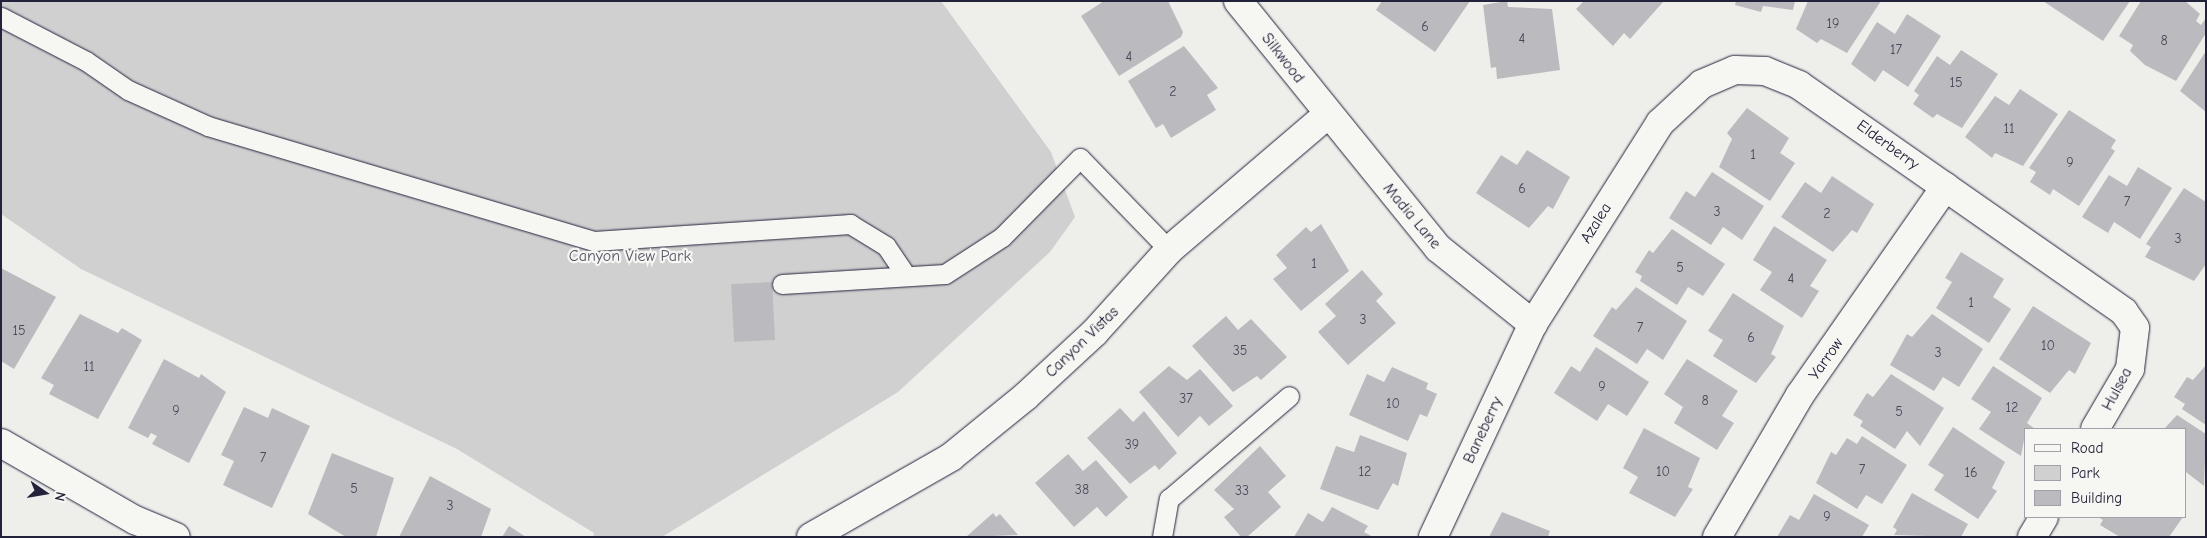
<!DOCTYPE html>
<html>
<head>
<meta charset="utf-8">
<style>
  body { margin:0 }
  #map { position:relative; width:2207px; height:538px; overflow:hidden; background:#eeeeeb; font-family:"Comic Neue",sans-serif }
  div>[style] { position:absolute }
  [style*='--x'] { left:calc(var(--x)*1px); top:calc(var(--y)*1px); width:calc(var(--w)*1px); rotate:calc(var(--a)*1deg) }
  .green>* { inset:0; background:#d0d0d1 }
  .building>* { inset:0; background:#bbbbbf; transform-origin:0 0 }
  .roads { filter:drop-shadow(0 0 1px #22223b) drop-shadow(0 0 1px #22223b) }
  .lane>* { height:19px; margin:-9.5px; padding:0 9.5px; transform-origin:9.5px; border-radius:9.5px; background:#f6f6f2 }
  .street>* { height:28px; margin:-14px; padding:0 14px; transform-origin:14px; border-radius:14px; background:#f6f6f2 }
  .secondary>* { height:28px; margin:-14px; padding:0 14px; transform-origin:14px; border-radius:14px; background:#f6f6f2 }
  span { translate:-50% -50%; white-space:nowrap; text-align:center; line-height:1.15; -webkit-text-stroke:4.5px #f6f6f2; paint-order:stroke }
  .number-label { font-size:14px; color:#48485c }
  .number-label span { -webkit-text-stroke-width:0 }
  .street-label { font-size:16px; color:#22223b }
  .park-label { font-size:16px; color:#565668 }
  .frame { position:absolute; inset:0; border:2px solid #22223b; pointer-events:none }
  .legend { position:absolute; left:2024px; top:428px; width:162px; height:90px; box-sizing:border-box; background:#f6f6f2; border:1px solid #a1a1a9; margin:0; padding:6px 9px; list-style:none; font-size:15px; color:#22223b }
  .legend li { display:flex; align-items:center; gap:10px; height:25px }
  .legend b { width:25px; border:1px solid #a1a1a9 }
  .north { position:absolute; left:20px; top:468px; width:50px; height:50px; -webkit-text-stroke:4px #f6f6f2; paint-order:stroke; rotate:103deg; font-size:14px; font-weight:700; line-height:20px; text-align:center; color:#22223b }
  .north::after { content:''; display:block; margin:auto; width:18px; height:22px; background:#22223b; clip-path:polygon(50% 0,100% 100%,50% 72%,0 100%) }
</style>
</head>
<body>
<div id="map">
  <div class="green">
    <i style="clip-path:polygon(1px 1px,941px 1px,1051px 152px,1075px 217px,1050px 252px,898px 392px,662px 537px,593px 537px,594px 533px,457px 449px,81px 269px,1px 214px)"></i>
  </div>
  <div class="building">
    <i style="clip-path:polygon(1104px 1px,1168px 1px,1183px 32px,1181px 37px,1119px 76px,1081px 16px)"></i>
    <i style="clip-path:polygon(1382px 1px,1470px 1px,1435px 52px,1376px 10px)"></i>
    <i style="clip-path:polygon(1507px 1px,1508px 7px,1552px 9px,1560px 70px,1497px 79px,1496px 67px,1491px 68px,1483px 5px)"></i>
    <i style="clip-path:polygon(1584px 1px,1664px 1px,1630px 39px,1624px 33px,1613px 46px,1576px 9px)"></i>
    <i style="clip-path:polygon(1736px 1px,1795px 1px,1793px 10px,1763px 6px,1761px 12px,1735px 5px)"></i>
    <i style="clip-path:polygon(1808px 1px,1881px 1px,1847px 53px,1821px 39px,1817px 43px,1796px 29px)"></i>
    <i style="clip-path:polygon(2043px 1px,2130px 1px,2103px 41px)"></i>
    <i style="clip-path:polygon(2141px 1px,2185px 1px,2200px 14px,2196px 21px,2201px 25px,2206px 18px,2206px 33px,2176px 81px,2145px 65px,2130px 51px,2133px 45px,2119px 36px)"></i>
    <i style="clip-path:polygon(1907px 14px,1941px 36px,1908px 87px,1883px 70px,1875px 82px,1851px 64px,1877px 22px,1895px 34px)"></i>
    <i style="clip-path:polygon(1184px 46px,1218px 88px,1207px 95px,1216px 110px,1171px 138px,1163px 124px,1156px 128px,1128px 81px)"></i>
    <i style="clip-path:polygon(1961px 50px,1998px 74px,1962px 128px,1937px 114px,1933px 118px,1913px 104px,1919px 95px,1914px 91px,1937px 56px,1950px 65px)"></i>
    <i style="clip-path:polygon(2206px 51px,2206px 112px,2180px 91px)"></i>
    <i style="clip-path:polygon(2020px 89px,2058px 114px,2023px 166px,1995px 153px,1992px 158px,1965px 137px,1995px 96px,2009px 105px)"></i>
    <i style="clip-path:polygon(1747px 108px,1789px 138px,1780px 153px,1795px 163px,1770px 201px,1719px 167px,1732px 139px,1727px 133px)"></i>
    <i style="clip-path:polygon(2069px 110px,2116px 140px,2111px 148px,2115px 151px,2079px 206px,2053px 189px,2050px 195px,2030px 182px,2036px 172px,2029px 168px)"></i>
    <i style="clip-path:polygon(1527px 150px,1570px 177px,1553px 209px,1548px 206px,1529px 228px,1476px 193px,1501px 155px,1517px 165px)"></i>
    <i style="clip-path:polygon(2138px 167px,2172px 188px,2140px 239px,2114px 222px,2108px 233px,2082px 217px,2109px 175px,2127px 186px)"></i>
    <i style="clip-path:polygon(1712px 172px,1764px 206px,1742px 240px,1723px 227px,1711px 245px,1669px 218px,1686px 191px,1695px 197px)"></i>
    <i style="clip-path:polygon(1832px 176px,1874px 204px,1857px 233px,1852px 230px,1833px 252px,1781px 217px,1805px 182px,1821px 193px)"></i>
    <i style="clip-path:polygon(2184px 188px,2206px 202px,2206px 264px,2194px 281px,2145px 257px,2151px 247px,2146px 244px)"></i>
    <i style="clip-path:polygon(1321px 224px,1349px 271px,1301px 311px,1273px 279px,1287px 268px,1276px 255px,1306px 227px,1311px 232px)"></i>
    <i style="clip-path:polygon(1774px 226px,1827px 260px,1810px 286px,1819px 291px,1802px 318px,1760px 290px,1772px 272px,1753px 260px)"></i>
    <i style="clip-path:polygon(1672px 229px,1725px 264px,1703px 296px,1688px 287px,1677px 305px,1640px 281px,1642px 276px,1635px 272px,1649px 250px,1653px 253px)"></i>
    <i style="clip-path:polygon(1961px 252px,2004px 279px,1993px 297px,2011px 309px,1989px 343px,1936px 308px,1952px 282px,1945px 278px)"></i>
    <i style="clip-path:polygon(1px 268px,56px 297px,14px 369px,1px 361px)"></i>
    <i style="clip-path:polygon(1362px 270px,1383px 294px,1376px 301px,1396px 323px,1348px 365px,1318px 332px,1336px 316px,1325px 304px)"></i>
    <i style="left:772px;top:282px;width:58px;height:41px;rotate:87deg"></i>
    <i style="clip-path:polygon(1636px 287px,1687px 321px,1663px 360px,1647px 349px,1637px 364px,1593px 336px,1612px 307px,1616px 310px)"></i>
    <i style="clip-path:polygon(1733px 293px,1784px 326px,1771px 354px,1776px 357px,1756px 383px,1713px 356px,1723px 340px,1708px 331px)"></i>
    <i style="clip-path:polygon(2033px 306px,2091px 343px,2075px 374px,2069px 370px,2050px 393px,1999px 359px)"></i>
    <i style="clip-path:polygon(80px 314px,118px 333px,122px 328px,142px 340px,98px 419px,49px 394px,54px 385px,41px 378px)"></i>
    <i style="clip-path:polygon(1932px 314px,1983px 349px,1959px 387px,1943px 377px,1934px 391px,1890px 365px,1907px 334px,1912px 337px)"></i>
    <i style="clip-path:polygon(1226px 316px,1238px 330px,1251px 319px,1287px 357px,1261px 380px,1257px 376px,1233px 392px,1192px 346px)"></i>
    <i style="clip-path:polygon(1596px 347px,1649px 382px,1627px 416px,1608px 404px,1597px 421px,1554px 393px,1571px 366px,1580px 372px)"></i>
    <i style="clip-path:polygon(164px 359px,199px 378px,201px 374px,226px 392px,189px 463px,152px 444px,157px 436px,151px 433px,148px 438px,128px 428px)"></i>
    <i style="clip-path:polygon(1687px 359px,1738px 391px,1722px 416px,1734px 423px,1717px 450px,1674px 423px,1683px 407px,1664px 394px)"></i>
    <i style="clip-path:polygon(2206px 365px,2206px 425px,2182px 409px,2185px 404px,2174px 397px,2187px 377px,2193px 380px)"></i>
    <i style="clip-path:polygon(1169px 366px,1187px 380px,1200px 369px,1233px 406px,1209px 426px,1200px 416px,1178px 437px,1139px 392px)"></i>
    <i style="clip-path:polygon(1993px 366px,2042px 398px,2027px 423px,2035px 429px,2026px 429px,2021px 456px,1979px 429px,1991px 412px,1971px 399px)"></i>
    <i style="clip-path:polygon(1392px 367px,1428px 383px,1426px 389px,1437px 394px,1427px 417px,1420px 414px,1408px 441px,1349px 415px,1367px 374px,1384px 382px)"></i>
    <i style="clip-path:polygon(1891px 374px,1944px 408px,1920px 446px,1907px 431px,1895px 449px,1860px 426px,1863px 421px,1853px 415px,1867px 393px,1873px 397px)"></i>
    <i style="clip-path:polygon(244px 407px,268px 418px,272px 408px,310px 426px,272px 508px,223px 485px,234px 461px,221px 455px)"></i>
    <i style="clip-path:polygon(1120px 408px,1133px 422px,1144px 411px,1177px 453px,1159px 470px,1155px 465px,1130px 484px,1087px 438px)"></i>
    <i style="clip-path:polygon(2177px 415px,2206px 434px,2204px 486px,2186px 472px,2186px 429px,2164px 429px)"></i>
    <i style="clip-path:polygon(1953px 427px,2005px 462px,1992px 488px,1997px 491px,1978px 519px,1934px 490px,1944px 475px,1928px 465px)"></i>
    <i style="clip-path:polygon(1644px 428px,1700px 458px,1688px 487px,1693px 489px,1675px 517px,1629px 493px,1638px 477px,1623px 468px)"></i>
    <i style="clip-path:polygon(1360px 435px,1407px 453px,1398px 486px,1393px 483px,1378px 510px,1320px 489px,1336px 446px,1354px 452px)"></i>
    <i style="clip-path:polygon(1862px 436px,1907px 465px,1882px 504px,1866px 495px,1857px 509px,1816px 483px,1831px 452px,1836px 455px,1847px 438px,1857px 444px)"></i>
    <i style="clip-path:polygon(1260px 446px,1286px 476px,1268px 492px,1281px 507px,1247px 537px,1241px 537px,1224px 517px,1234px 509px,1214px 490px)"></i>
    <i style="clip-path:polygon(332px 453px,394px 478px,376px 537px,346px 537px,308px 514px)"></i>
    <i style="clip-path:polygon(1068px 454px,1083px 471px,1096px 460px,1128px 497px,1106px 517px,1097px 507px,1074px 527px,1035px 483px)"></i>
    <i style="clip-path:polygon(430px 476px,491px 509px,481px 537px,399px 537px)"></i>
    <i style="clip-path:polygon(1912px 493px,1968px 524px,1961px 537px,1894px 535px,1897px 530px,1893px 527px)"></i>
    <i style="clip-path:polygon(1814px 494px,1869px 525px,1862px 537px,1777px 537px,1790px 515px,1799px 520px)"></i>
    <i style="clip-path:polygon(1332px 507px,1368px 526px,1364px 532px,1373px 537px,1294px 537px,1308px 513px,1323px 522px)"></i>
    <i style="clip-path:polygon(1502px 512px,1550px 531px,1548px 537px,1489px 537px)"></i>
    <i style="clip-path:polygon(993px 513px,996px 517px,1000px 514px,1018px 535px,966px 537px)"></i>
    <i style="clip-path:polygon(2098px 517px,2183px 517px,2169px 537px,2120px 537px,2100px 525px,2103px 520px)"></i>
    <i style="clip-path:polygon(509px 526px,526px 537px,502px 537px)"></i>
  </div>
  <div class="roads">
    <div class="lane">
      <i style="--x:1;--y:17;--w:96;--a:27.4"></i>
      <i style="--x:86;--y:61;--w:51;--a:34.6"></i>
      <i style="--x:128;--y:90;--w:88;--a:24.2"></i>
      <i style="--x:208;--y:126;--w:403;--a:16.6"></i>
      <i style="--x:594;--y:241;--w:257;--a:-3.8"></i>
      <i style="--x:850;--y:224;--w:42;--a:31.4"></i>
      <i style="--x:886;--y:246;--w:36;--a:56"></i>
      <i style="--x:782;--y:284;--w:163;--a:-3.5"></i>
      <i style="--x:945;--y:274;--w:68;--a:-33"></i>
      <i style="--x:1002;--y:237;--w:111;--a:-45.4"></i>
      <i style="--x:1080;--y:158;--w:128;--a:45.9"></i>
      <i style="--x:1162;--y:537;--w:39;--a:-80"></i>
      <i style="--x:1169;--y:499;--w:158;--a:-40.6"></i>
    </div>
    <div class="street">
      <i style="--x:1238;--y:1;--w:318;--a:51"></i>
      <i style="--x:1438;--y:248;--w:122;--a:38.7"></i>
      <i style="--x:1;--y:443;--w:155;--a:29.9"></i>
      <i style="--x:135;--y:520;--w:44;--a:22.5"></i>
      <i style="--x:1433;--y:537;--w:235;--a:-64.9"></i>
      <i style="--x:1533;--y:324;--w:238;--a:-57.7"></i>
      <i style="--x:1660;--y:123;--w:57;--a:-42.9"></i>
      <i style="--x:1702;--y:84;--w:36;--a:-23"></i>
      <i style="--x:1735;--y:70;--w:30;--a:2"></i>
      <i style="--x:1765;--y:71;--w:37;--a:22"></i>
      <i style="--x:1799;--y:85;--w:396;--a:34.9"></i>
      <i style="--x:2124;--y:312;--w:19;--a:55"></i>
      <i style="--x:2135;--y:328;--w:41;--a:97"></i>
      <i style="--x:2130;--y:369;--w:69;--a:120.3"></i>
      <i style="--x:1717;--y:537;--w:164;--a:-59.7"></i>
      <i style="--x:1800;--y:395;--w:254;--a:-55.1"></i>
      <i style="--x:2032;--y:537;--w:23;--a:-59"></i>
    </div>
    <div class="secondary">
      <i style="--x:811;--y:537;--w:161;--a:-29.7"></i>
      <i style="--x:951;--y:457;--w:97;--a:-39.1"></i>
      <i style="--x:1026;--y:396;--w:94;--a:-42.8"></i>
      <i style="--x:1095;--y:332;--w:110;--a:-47.9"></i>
      <i style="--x:1169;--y:250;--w:209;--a:-40.5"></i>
    </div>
  </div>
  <div class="number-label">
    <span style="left:1833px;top:24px">19</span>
    <span style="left:1425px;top:27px">6</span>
    <span style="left:1522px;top:39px">4</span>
    <span style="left:2164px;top:41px">8</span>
    <span style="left:1896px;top:50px">17</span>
    <span style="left:1129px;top:57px">4</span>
    <span style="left:1956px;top:83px">15</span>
    <span style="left:1173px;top:92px">2</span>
    <span style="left:2009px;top:129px">11</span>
    <span style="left:1753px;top:155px">1</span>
    <span style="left:2070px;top:163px">9</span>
    <span style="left:1522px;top:189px">6</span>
    <span style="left:2127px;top:202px">7</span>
    <span style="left:1717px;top:212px">3</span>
    <span style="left:1827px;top:214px">2</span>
    <span style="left:2178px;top:239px">3</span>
    <span style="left:1314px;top:264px">1</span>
    <span style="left:1680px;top:268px">5</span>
    <span style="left:1791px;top:279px">4</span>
    <span style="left:1971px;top:303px">1</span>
    <span style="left:1363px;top:320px">3</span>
    <span style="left:1640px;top:328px">7</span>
    <span style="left:19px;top:331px">15</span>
    <span style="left:1751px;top:338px">6</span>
    <span style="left:2048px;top:346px">10</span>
    <span style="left:1240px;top:351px">35</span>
    <span style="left:1938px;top:353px">3</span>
    <span style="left:89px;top:367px">11</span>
    <span style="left:1602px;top:387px">9</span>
    <span style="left:1186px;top:399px">37</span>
    <span style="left:1705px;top:401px">8</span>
    <span style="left:1393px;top:404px">10</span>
    <span style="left:2012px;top:408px">12</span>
    <span style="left:176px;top:411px">9</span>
    <span style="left:1899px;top:412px">5</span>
    <span style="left:1132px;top:445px">39</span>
    <span style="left:263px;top:458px">7</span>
    <span style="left:1862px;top:470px">7</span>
    <span style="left:1365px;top:472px">12</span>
    <span style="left:1663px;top:472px">10</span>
    <span style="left:1971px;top:473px">16</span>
    <span style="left:354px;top:489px">5</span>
    <span style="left:1082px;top:490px">38</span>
    <span style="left:1242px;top:491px">33</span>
    <span style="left:450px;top:506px">3</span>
    <span style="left:1827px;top:517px">9</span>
  </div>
  <div class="street-label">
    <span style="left:1283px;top:58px;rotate:52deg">Silkwood</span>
    <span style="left:1888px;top:145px;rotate:36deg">Elderberry</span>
    <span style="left:1412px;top:216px;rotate:50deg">Madia Lane</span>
    <span style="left:1596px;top:223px;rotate:-58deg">Azalea</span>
    <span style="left:1082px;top:342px;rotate:-44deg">Canyon Vistas</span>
    <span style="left:1826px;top:359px;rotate:-55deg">Yarrow</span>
    <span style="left:2117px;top:389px;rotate:-62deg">Hulsea</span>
    <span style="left:1483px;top:430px;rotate:-65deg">Baneberry</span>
  </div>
  <div class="park-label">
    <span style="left:630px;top:256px">Canyon View Park</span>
  </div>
  <div class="frame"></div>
  <ul class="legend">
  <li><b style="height:6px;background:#f6f6f2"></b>Road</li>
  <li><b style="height:14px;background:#d0d0d1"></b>Park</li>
  <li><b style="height:14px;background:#bbbbbf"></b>Building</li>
  </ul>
  <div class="north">N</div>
</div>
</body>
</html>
